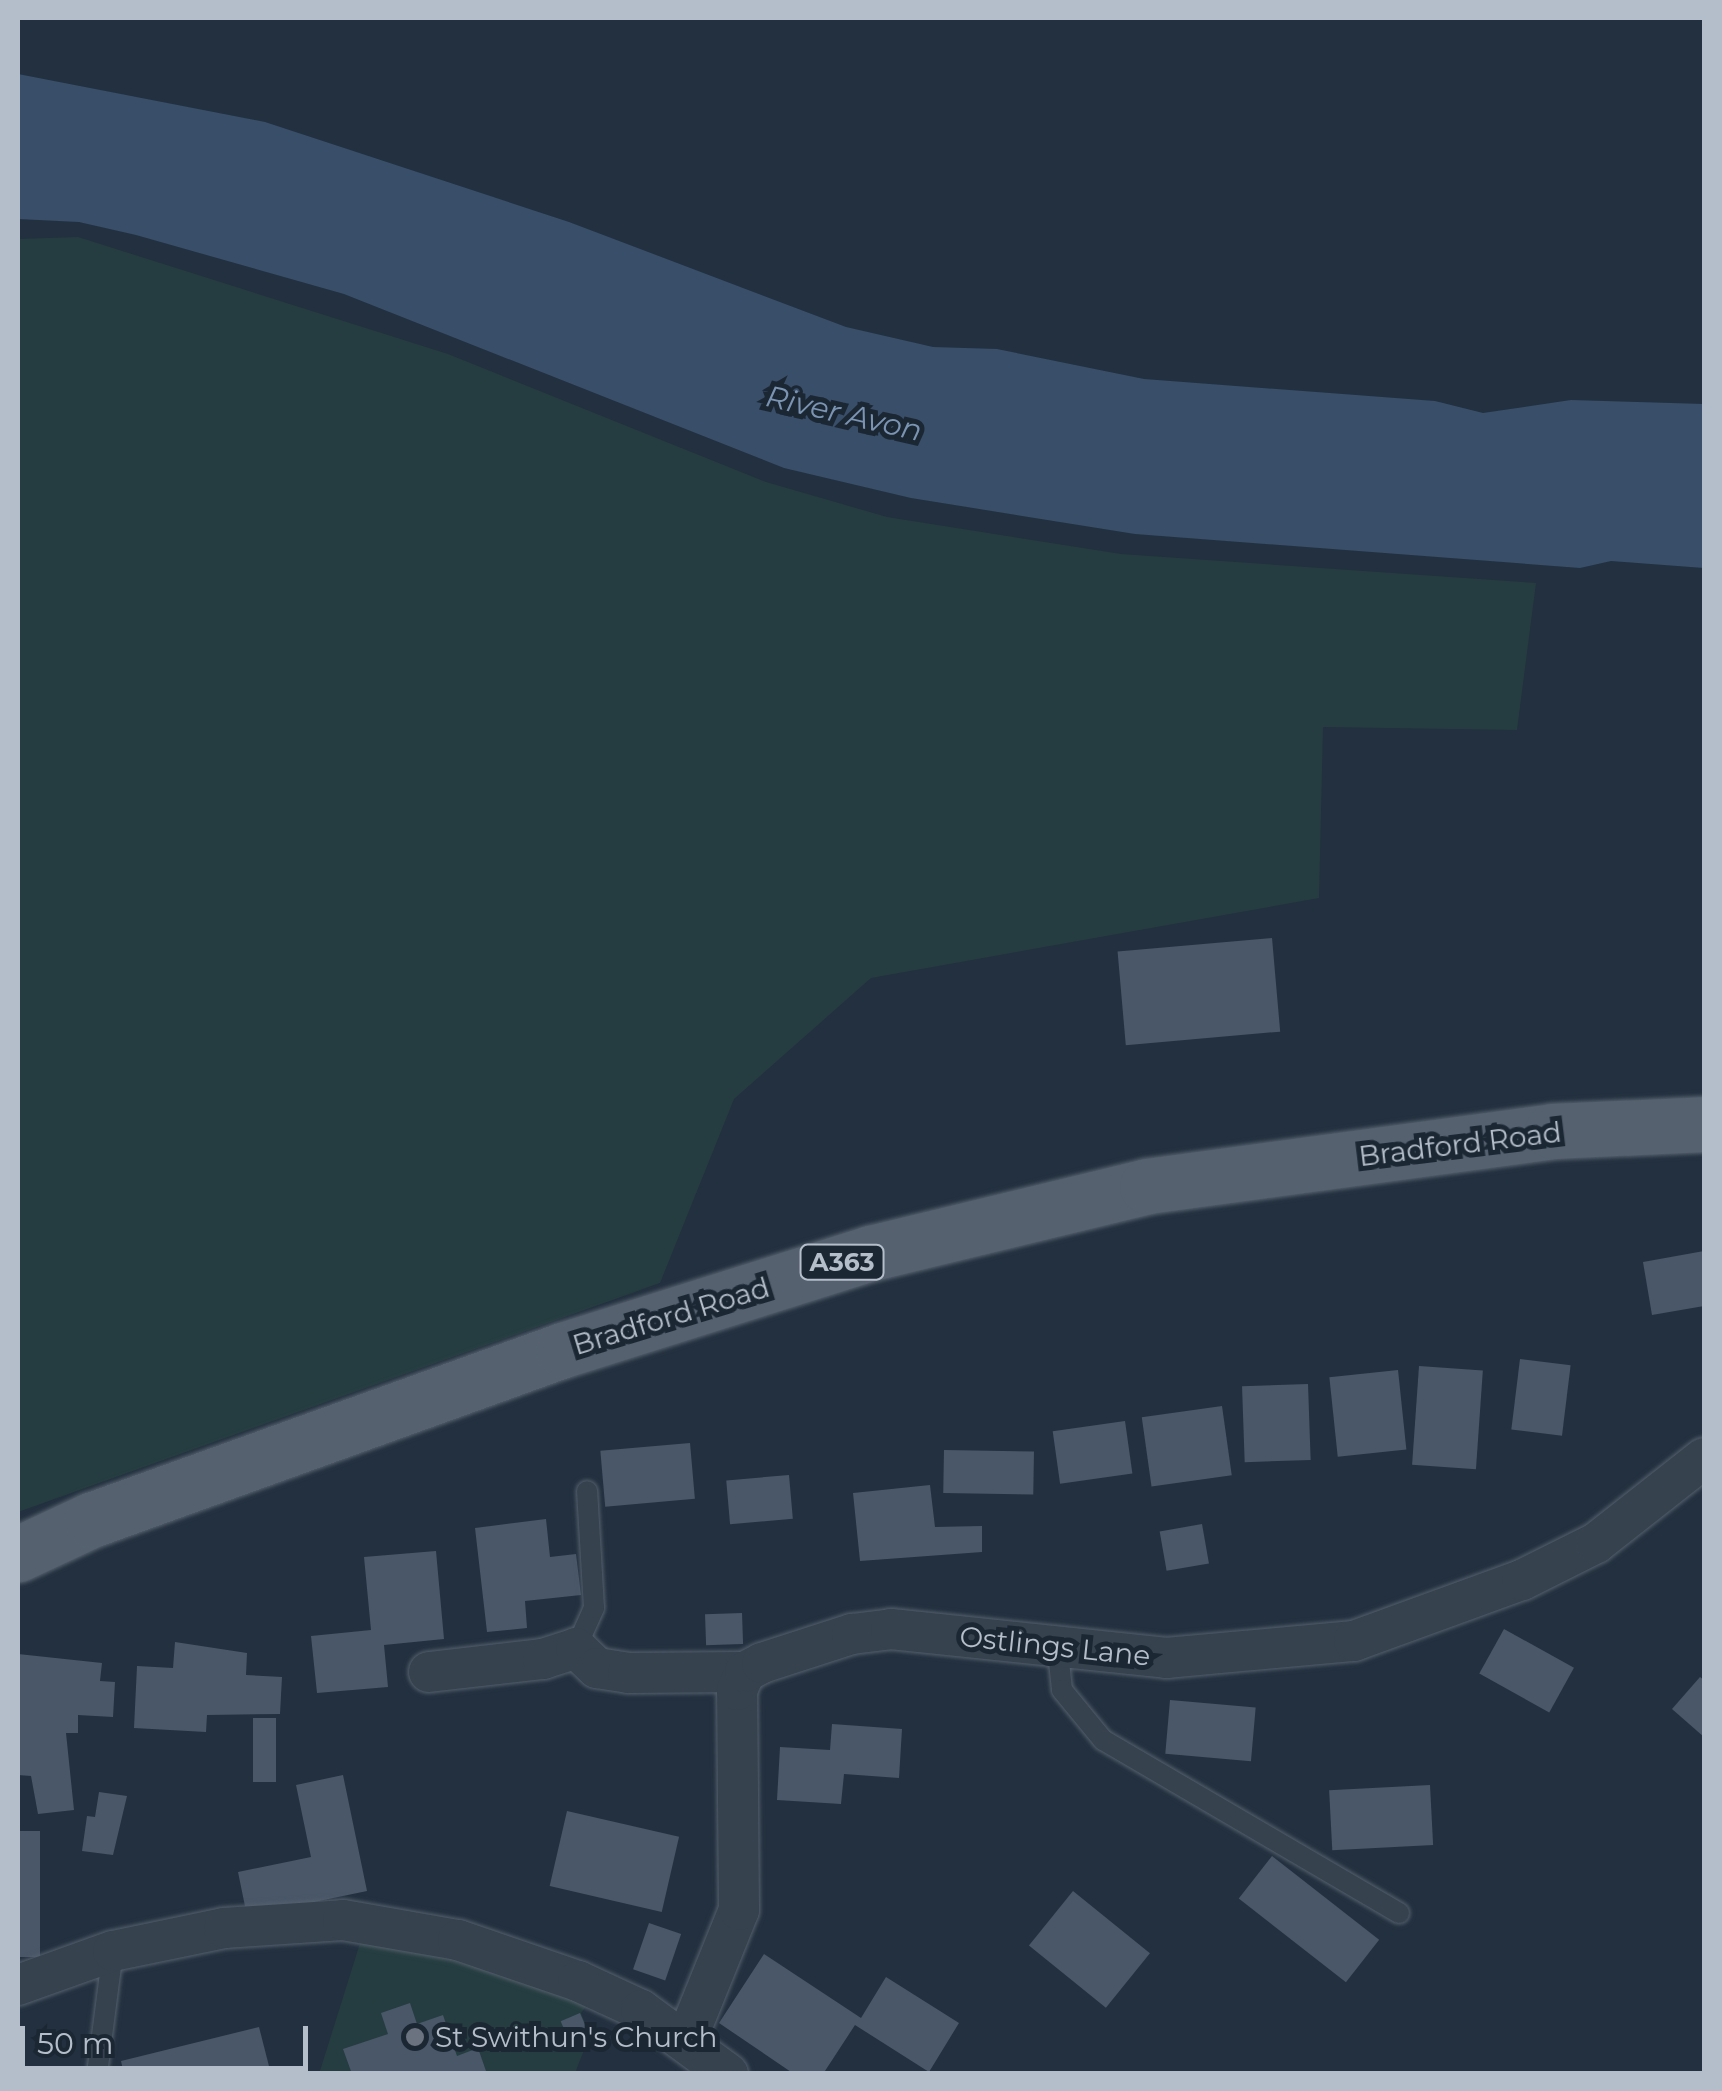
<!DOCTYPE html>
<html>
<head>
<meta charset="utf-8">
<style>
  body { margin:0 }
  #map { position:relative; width:1722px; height:2091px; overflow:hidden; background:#23303f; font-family:Montserrat,sans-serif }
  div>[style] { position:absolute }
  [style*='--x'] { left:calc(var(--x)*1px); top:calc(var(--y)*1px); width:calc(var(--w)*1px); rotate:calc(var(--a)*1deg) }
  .green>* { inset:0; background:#253d40 }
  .water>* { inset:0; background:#384e69 }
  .building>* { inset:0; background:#495768; transform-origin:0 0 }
  .roads { filter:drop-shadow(0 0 2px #55606d) drop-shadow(0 0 2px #55606d) }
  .lane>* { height:20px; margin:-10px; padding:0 10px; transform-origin:10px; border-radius:10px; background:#37424f }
  .street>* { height:40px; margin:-20px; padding:0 20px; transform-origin:20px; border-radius:20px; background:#37424f }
  .primary>* { height:55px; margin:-27.5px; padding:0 27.5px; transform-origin:27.5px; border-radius:27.5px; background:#55616f }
  .dots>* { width:28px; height:28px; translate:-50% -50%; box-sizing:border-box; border:5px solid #1c2734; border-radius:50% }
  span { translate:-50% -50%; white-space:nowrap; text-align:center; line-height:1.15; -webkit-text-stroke:10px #1c2734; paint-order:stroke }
  .shield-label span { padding:2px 8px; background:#1c2734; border:2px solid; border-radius:8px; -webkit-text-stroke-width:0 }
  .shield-label { font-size:25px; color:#b4bdca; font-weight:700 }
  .street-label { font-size:28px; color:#b4bdca }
  .poi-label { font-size:28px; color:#b4bdca }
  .left { translate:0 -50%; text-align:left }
  .water-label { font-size:30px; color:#7a94b2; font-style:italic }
  .frame { position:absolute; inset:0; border:20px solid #b4bdca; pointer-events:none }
  .scale { position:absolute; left:20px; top:2026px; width:288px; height:45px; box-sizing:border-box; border:5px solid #b4bdca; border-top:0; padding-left:12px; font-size:30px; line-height:35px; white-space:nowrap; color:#b4bdca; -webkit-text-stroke:8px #1c2734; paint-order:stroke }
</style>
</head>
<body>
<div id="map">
  <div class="green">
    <i style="clip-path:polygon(78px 237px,448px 354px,766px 482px,887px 517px,1121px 554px,1536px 583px,1517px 730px,1323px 727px,1319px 898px,871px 978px,734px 1099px,660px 1283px,18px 1512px,18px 239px)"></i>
    <i style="clip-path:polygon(361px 1940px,404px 1940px,593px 1997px,581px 2013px,590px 2035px,575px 2073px,319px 2074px)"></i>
  </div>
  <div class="water">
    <i style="clip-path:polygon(18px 74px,265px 122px,569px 222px,846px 327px,933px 347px,997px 349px,1144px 379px,1435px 401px,1483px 413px,1571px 400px,1704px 404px,1704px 568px,1611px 561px,1580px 568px,1135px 534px,911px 498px,784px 468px,344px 294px,136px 235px,79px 222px,18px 219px)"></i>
  </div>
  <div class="building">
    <i style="left:1272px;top:938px;width:94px;height:155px;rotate:85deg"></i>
    <i style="clip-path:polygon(1704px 1251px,1704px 1306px,1652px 1315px,1643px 1262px)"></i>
    <i style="left:1520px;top:1359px;width:51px;height:71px;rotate:7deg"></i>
    <i style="left:1419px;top:1366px;width:64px;height:99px;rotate:4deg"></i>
    <i style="left:1398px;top:1370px;width:80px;height:69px;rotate:84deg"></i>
    <i style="left:1308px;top:1384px;width:76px;height:66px;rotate:88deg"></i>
    <i style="left:1222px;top:1406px;width:70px;height:81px;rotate:82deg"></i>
    <i style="left:1125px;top:1421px;width:53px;height:73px;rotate:82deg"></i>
    <i style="left:690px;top:1443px;width:56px;height:90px;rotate:85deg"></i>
    <i style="left:944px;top:1450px;width:90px;height:43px;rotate:1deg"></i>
    <i style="left:789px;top:1475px;width:44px;height:63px;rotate:85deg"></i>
    <i style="clip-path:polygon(930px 1485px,935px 1527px,982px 1526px,982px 1552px,860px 1561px,853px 1493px)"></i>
    <i style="clip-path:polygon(546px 1519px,550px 1557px,576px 1554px,581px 1595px,525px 1601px,527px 1628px,487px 1632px,475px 1528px)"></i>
    <i style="left:1202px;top:1524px;width:40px;height:43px;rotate:80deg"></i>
    <i style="clip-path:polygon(436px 1551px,444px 1639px,384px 1645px,388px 1687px,317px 1693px,311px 1636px,371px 1630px,364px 1557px)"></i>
    <i style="left:742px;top:1613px;width:31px;height:37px;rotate:88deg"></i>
    <i style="left:1504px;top:1629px;width:80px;height:51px;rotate:29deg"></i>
    <i style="clip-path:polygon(175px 1642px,247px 1653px,246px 1675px,282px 1677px,280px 1714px,207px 1715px,206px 1732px,134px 1728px,137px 1666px,173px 1668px)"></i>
    <i style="clip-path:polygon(18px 1654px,102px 1663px,100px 1681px,115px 1682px,113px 1717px,78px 1715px,78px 1733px,66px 1733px,74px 1810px,38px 1814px,31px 1776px,18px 1775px)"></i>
    <i style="clip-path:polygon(1700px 1677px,1704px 1680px,1704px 1737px,1672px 1709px)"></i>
    <i style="left:1170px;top:1700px;width:86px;height:54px;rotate:5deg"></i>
    <i style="left:253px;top:1718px;width:23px;height:64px"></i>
    <i style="clip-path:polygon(832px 1724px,902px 1729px,899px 1778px,844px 1774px,841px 1804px,777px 1800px,780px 1747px,830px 1750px)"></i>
    <i style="clip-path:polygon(343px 1775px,367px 1891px,247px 1916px,238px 1872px,311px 1857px,296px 1785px)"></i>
    <i style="left:1430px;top:1785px;width:60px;height:101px;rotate:87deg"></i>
    <i style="clip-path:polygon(99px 1792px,127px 1796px,113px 1855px,82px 1851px,87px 1816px,95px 1817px)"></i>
    <i style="left:567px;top:1811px;width:115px;height:77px;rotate:13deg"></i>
    <i style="left:18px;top:1831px;width:22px;height:126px"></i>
    <i style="left:1272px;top:1856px;width:136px;height:54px;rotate:38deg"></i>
    <i style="left:1073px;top:1891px;width:99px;height:70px;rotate:39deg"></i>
    <i style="left:649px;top:1923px;width:34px;height:49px;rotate:19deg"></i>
    <i style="clip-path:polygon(764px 1954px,861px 2018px,886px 1977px,959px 2023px,929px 2072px,855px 2025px,823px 2074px,794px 2074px,719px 2023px)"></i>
    <i style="clip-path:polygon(410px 2003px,417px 2024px,443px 2015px,457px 2056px,478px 2048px,486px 2071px,352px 2074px,343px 2049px,388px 2034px,381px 2013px)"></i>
    <i style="left:580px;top:2013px;width:21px;height:21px;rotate:67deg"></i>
    <i style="clip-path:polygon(259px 2027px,271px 2074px,124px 2074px,121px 2061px)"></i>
  </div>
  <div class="roads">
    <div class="lane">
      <i style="--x:1057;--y:1643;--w:47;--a:83.9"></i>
      <i style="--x:1062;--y:1690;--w:65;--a:50.6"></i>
      <i style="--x:1103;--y:1740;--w:343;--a:30.3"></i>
      <i style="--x:576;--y:1648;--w:44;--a:-65.8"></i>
      <i style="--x:594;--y:1608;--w:117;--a:-93.4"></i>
      <i style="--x:97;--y:2074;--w:124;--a:-82.6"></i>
    </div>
    <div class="street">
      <i style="--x:429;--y:1672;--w:115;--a:-6.5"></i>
      <i style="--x:543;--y:1659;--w:35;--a:-18"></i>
      <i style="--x:576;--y:1648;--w:29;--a:44"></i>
      <i style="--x:597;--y:1668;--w:31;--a:9"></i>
      <i style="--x:628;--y:1673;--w:117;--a:-0.5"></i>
      <i style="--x:18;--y:1985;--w:101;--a:-19.7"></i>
      <i style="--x:113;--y:1951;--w:113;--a:-11.7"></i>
      <i style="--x:224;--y:1928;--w:119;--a:-3.8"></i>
      <i style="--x:343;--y:1920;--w:117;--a:9.9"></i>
      <i style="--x:458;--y:1940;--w:127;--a:18.9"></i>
      <i style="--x:578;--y:1981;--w:69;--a:24.7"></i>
      <i style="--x:641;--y:2010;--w:108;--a:36.3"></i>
      <i style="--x:686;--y:2041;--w:141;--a:-68"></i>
      <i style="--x:739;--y:1910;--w:220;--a:-90.5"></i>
      <i style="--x:737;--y:1690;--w:20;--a:-66"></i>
      <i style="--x:745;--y:1672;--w:19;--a:-28"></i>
      <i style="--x:762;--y:1663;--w:95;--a:-17.9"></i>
      <i style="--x:852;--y:1634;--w:39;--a:-7"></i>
      <i style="--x:891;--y:1629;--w:277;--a:6"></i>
      <i style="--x:1166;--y:1658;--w:189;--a:-5.2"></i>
      <i style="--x:1354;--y:1641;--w:179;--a:-20"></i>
      <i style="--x:1522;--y:1580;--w:83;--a:-26.6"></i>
      <i style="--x:1596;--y:1543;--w:137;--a:-38.2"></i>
    </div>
    <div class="primary">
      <i style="--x:18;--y:1554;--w:81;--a:-25"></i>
      <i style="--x:91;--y:1520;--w:502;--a:-19.81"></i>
      <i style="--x:563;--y:1350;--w:323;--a:-17.5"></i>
      <i style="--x:871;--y:1253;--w:284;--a:-13.6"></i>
      <i style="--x:1147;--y:1186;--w:409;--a:-7.7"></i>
      <i style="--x:1552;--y:1131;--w:152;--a:-2.6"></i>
    </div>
  </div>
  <div class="dots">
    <i style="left:415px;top:2037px;background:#6b7280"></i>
  </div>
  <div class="shield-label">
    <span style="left:842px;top:1262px">A363</span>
  </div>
  <div class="street-label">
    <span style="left:1460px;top:1144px;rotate:-7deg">Bradford Road</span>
    <span style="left:671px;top:1316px;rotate:-17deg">Bradford Road</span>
    <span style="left:1055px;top:1646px;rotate:6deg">Ostlings Lane</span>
  </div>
  <div class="poi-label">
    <span class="left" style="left:435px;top:2037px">St Swithun's Church</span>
  </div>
  <div class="water-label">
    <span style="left:844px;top:414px;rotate:13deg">River Avon</span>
  </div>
  <div class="frame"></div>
  <div class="scale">50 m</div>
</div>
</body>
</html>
